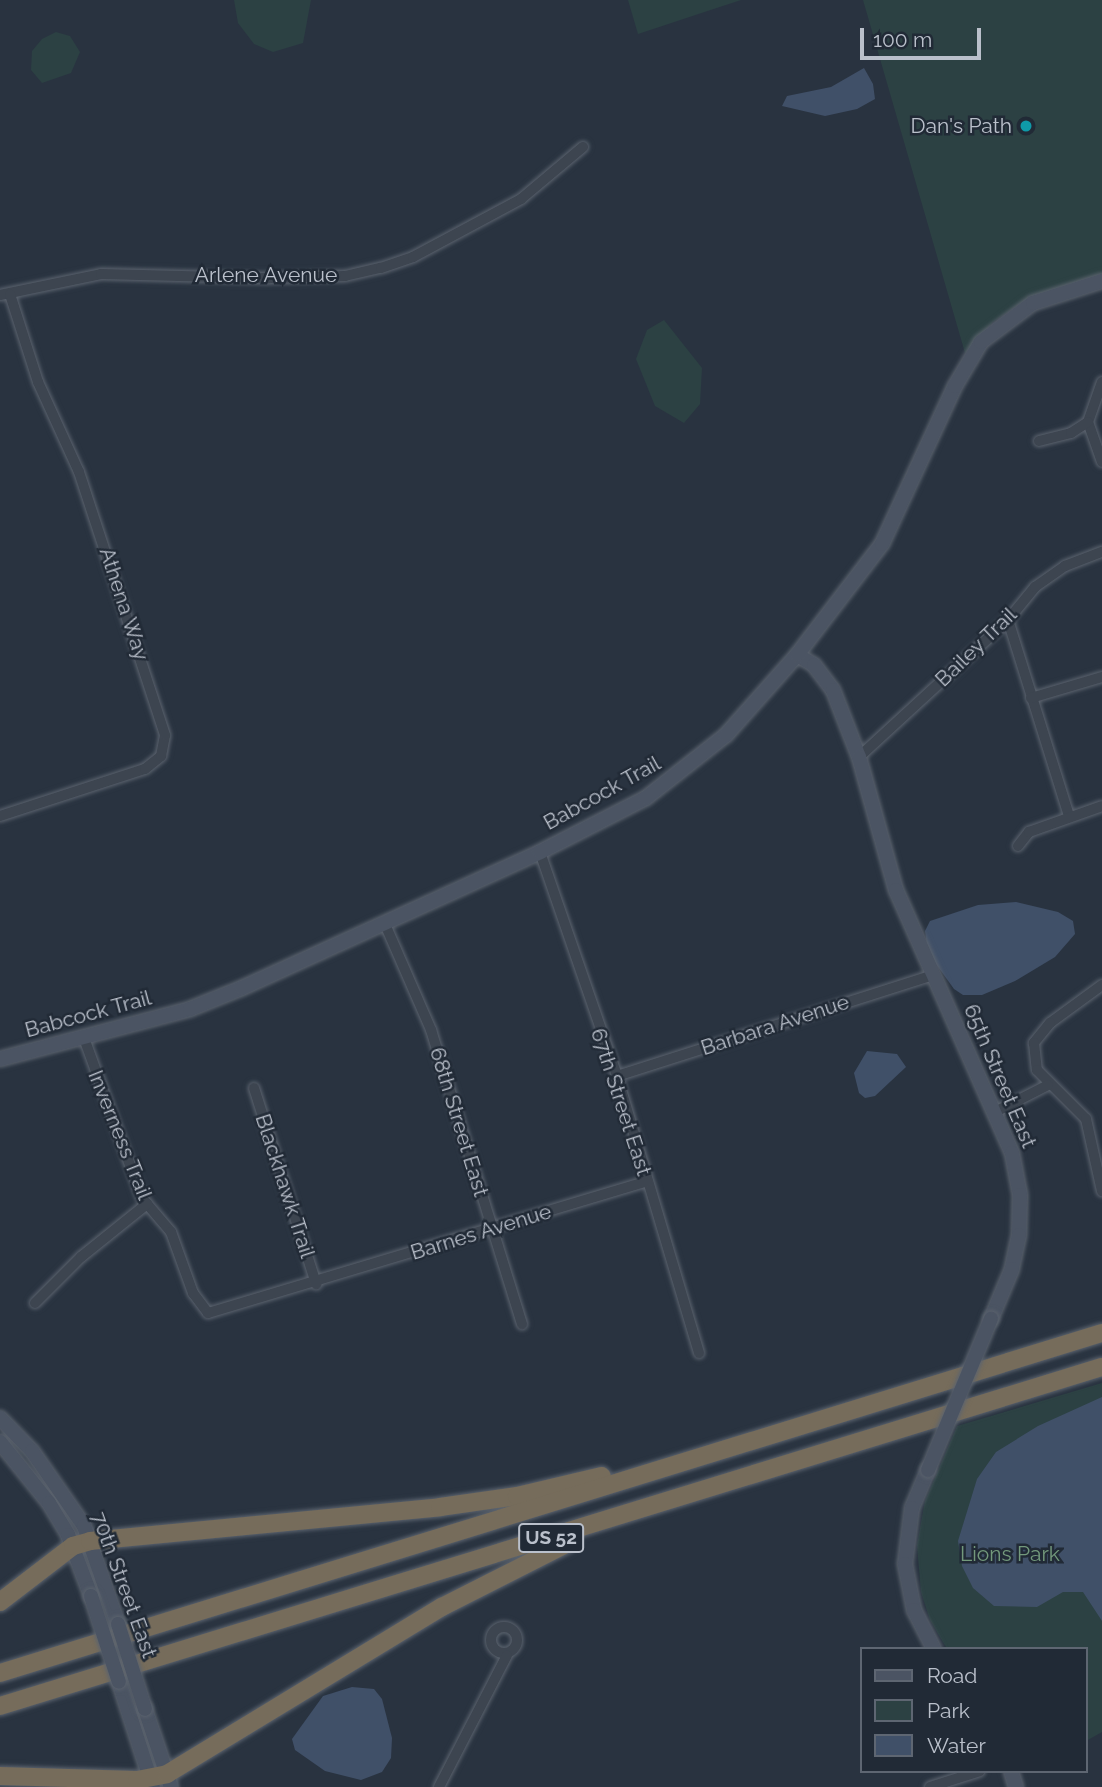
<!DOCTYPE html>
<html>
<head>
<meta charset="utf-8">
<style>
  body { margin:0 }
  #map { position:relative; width:1102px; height:1787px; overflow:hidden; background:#293340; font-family:Raleway,sans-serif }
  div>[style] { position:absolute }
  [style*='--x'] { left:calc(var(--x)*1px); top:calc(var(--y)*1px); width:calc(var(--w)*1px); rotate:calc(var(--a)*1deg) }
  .green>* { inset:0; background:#2c4143 }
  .water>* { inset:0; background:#405068 }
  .roads { filter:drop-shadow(0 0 2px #5b636e) drop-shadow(0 0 2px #5b636e) }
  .street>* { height:10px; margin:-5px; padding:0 5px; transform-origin:5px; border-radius:5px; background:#3d4550 }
  .street>.ring { margin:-5px; padding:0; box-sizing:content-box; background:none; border:10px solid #3d4550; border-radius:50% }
  .secondary>* { height:14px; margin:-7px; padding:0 7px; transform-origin:7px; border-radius:7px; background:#4b5463 }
  .highway>* { height:18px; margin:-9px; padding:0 9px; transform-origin:9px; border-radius:9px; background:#766c5b }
  .bridges { filter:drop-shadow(0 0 2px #5b636e) drop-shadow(0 0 2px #5b636e) }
  .secondary-bridge>* { height:14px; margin:-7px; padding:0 7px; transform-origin:7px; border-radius:7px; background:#4b5463 }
  .dots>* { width:19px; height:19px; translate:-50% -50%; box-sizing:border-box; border:4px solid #212a36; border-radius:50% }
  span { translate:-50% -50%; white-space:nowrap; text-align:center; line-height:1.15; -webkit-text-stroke:5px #212a36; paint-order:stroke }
  .shield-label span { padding:2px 5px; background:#212a36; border:2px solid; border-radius:5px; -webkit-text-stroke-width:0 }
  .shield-label { font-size:19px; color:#bac0cb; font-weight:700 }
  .poi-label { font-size:21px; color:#bac0cb }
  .right { translate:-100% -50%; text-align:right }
  .street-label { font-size:21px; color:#bac0cb }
  .park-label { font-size:21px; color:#73997c }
  .legend { position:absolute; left:860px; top:1647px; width:228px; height:126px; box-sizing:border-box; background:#212a36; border:2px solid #5e6672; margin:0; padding:9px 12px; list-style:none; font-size:21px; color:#bac0cb }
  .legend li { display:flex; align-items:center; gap:14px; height:35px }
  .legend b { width:35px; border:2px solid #5e6672 }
  .scale { position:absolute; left:860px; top:28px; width:121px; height:32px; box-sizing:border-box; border:4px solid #bac0cb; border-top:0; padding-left:9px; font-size:21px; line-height:24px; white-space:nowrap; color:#bac0cb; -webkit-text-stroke:5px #212a36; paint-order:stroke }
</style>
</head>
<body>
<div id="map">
  <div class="green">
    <i style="clip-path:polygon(234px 0,311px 0,303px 43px,273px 52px,254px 44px,238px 23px)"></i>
    <i style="clip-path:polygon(628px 0,741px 0,638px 34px)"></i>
    <i style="clip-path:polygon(863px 0,1102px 0,1102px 274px,1030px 297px,993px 322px,965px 353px)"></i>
    <i style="clip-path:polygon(56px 32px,70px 36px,80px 52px,71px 73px,42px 83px,31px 70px,32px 51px,42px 39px)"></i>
    <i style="clip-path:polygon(664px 320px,702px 368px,700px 404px,684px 423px,655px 406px,636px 359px,647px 330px)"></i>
    <i style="clip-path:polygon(1102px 1383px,1102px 1732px,1086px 1741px,1086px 1649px,947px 1649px,930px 1620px,921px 1592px,917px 1545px,925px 1501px,957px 1426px)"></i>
  </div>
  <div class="water">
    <i style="clip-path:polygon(864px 68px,873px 84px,875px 99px,857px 109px,825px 116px,782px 106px,787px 96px,831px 87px)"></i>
    <i style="clip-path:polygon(1016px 902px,1058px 912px,1073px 921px,1075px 934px,1055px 957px,1015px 981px,982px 995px,963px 995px,954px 989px,928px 953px,925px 931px,930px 921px,978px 905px)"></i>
    <i style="clip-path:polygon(867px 1051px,897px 1054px,906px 1067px,875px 1096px,865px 1098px,859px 1093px,854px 1073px)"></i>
    <i style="clip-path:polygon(1102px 1397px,1102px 1621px,1083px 1592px,1063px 1592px,1037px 1607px,994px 1606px,973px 1588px,962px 1566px,958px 1541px,977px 1479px,996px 1452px,1038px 1426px)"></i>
    <i style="clip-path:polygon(352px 1687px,374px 1689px,382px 1699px,392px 1738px,391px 1758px,382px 1772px,361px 1780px,325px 1771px,295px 1750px,292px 1739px,323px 1696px)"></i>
  </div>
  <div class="roads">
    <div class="street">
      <i style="--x:0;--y:295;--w:103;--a:-11.7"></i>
      <i style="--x:101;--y:274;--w:169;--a:1.4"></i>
      <i style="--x:270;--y:278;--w:75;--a:-1.5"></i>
      <i style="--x:345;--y:276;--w:37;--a:-13"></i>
      <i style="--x:381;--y:268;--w:34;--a:-19"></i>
      <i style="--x:413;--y:257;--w:123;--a:-28.2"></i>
      <i style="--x:521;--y:199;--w:81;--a:-40"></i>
      <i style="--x:1102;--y:382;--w:42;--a:109.3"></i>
      <i style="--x:1088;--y:422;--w:42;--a:70.7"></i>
      <i style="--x:1039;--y:441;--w:33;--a:-14"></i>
      <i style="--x:1071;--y:433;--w:20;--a:-33"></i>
      <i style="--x:1008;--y:620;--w:205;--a:72.7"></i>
      <i style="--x:1031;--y:698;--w:74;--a:-16.5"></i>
      <i style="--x:859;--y:757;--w:202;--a:-42.6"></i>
      <i style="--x:1008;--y:620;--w:43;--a:-50.7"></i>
      <i style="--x:1035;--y:587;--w:37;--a:-35"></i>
      <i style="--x:1065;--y:566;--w:40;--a:-21"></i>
      <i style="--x:0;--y:816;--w:152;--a:-18"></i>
      <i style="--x:145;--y:769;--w:21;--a:-39"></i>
      <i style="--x:161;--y:756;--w:21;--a:-79"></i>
      <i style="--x:165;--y:735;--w:277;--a:-108.1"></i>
      <i style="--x:79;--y:472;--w:99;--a:-114.5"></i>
      <i style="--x:38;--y:382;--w:92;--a:-107.7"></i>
      <i style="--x:1018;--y:846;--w:18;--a:-52"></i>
      <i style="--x:1029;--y:832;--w:77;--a:-19.6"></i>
      <i style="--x:540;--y:852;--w:237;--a:71"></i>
      <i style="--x:617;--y:1076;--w:289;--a:73.5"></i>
      <i style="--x:385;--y:924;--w:116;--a:66.5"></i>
      <i style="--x:431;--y:1030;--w:308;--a:72.8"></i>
      <i style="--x:1102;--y:985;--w:64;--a:143.8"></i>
      <i style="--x:1050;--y:1023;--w:26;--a:129"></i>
      <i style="--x:1034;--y:1043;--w:27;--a:84"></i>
      <i style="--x:1037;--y:1070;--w:69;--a:45"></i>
      <i style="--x:1086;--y:1119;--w:74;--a:77.5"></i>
      <i style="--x:84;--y:1038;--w:170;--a:70.1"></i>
      <i style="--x:142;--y:1198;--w:45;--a:49.5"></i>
      <i style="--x:171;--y:1232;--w:65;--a:70.2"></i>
      <i style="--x:193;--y:1293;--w:25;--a:53"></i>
      <i style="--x:208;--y:1313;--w:458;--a:-16.7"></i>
      <i style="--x:617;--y:1076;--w:332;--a:-17.7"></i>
      <i style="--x:254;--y:1088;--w:206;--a:72.4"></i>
      <i style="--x:997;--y:1111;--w:57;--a:-27"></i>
      <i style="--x:35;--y:1303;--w:65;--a:-45"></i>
      <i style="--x:81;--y:1257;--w:85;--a:-38.8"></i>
      <i class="ring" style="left:491px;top:1627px;width:16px;height:16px"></i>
      <i style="--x:439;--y:1787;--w:148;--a:-62.7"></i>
      <i style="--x:930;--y:1787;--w:52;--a:-17.7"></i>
    </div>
    <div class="secondary">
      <i style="--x:797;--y:655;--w:20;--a:30"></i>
      <i style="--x:814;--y:665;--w:31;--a:53"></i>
      <i style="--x:833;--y:690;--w:72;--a:68.8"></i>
      <i style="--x:859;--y:757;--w:138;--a:74.5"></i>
      <i style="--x:896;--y:890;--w:287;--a:66.2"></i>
      <i style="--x:1012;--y:1153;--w:43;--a:79.2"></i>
      <i style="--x:1020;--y:1195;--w:40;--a:91.4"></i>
      <i style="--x:1019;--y:1235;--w:35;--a:102"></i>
      <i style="--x:1012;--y:1269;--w:54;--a:112.8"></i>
      <i style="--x:0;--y:1059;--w:196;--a:-14.7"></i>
      <i style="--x:190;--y:1009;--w:56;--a:-22"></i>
      <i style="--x:242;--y:988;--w:328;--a:-24.5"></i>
      <i style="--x:540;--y:852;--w:119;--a:-27"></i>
      <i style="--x:646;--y:798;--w:102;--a:-38.2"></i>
      <i style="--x:726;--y:735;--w:107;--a:-48.4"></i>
      <i style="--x:797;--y:655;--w:140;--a:-52.6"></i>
      <i style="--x:882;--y:544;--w:174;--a:-65.2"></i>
      <i style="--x:955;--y:386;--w:51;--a:-59.4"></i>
      <i style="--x:981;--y:342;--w:65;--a:-36.9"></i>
      <i style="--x:1033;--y:303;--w:72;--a:-17.7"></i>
      <i style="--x:0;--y:1418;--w:46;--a:45.9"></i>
      <i style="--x:32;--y:1451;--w:91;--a:55.3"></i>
      <i style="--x:84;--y:1526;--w:104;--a:70.9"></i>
      <i style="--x:0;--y:1442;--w:78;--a:51.2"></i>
      <i style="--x:49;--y:1503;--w:37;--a:59"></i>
      <i style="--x:68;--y:1535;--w:65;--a:69.3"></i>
      <i style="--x:928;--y:1470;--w:41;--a:112.8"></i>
      <i style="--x:912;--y:1508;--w:56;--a:97.1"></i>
      <i style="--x:905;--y:1564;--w:47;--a:78.9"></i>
      <i style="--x:914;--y:1610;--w:44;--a:62.9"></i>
      <i style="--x:119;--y:1682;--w:110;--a:72.1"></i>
      <i style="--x:145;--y:1709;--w:82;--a:71.6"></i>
      <i style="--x:1011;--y:1771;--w:17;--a:73"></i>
    </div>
    <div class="highway">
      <i style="--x:0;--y:1602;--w:92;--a:-37.5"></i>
      <i style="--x:73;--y:1546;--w:18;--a:-16"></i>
      <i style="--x:90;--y:1541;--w:352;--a:-5.5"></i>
      <i style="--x:440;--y:1507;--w:78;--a:-8.1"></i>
      <i style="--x:517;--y:1496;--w:87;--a:-13.2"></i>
      <i style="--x:0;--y:1673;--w:1153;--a:-17.15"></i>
      <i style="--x:0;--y:1706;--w:1153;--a:-17.1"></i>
      <i style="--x:0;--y:1776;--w:137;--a:1.7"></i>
      <i style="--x:137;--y:1780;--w:31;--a:-11"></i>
      <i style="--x:167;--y:1774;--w:322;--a:-31.3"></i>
      <i style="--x:442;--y:1607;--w:144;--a:-26.9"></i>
    </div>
  </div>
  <div class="bridges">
    <div class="secondary-bridge">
      <i style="--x:928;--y:1470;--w:164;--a:-67.4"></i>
      <i style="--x:91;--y:1596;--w:90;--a:72"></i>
      <i style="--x:118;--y:1624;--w:89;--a:72.4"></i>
    </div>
  </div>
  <div class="dots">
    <i style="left:1026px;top:126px;background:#0f9aa8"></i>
  </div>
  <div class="shield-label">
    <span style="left:551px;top:1538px">US 52</span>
  </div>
  <div class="poi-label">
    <span class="right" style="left:1012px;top:126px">Dan's Path</span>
  </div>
  <div class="street-label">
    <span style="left:266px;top:275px">Arlene Avenue</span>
    <span style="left:124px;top:604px;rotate:72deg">Athena Way</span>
    <span style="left:976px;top:647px;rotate:-44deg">Bailey Trail</span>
    <span style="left:602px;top:793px;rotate:-29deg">Babcock Trail</span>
    <span style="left:88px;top:1014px;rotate:-15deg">Babcock Trail</span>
    <span style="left:775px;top:1025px;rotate:-18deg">Barbara Avenue</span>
    <span style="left:1000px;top:1076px;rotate:67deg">65th Street East</span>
    <span style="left:621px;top:1102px;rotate:72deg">67th Street East</span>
    <span style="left:459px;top:1122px;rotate:73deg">68th Street East</span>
    <span style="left:120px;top:1135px;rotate:68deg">Inverness Trail</span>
    <span style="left:285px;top:1186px;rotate:72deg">Blackhawk Trail</span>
    <span style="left:481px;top:1232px;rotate:-17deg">Barnes Avenue</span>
    <span style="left:124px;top:1585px;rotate:70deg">70th Street East</span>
  </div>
  <div class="park-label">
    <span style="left:1010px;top:1554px">Lions Park</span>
  </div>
  <ul class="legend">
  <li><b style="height:9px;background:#4b5463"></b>Road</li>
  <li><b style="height:19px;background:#2c4143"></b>Park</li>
  <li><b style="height:19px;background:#405068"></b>Water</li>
  </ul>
  <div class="scale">100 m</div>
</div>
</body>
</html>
